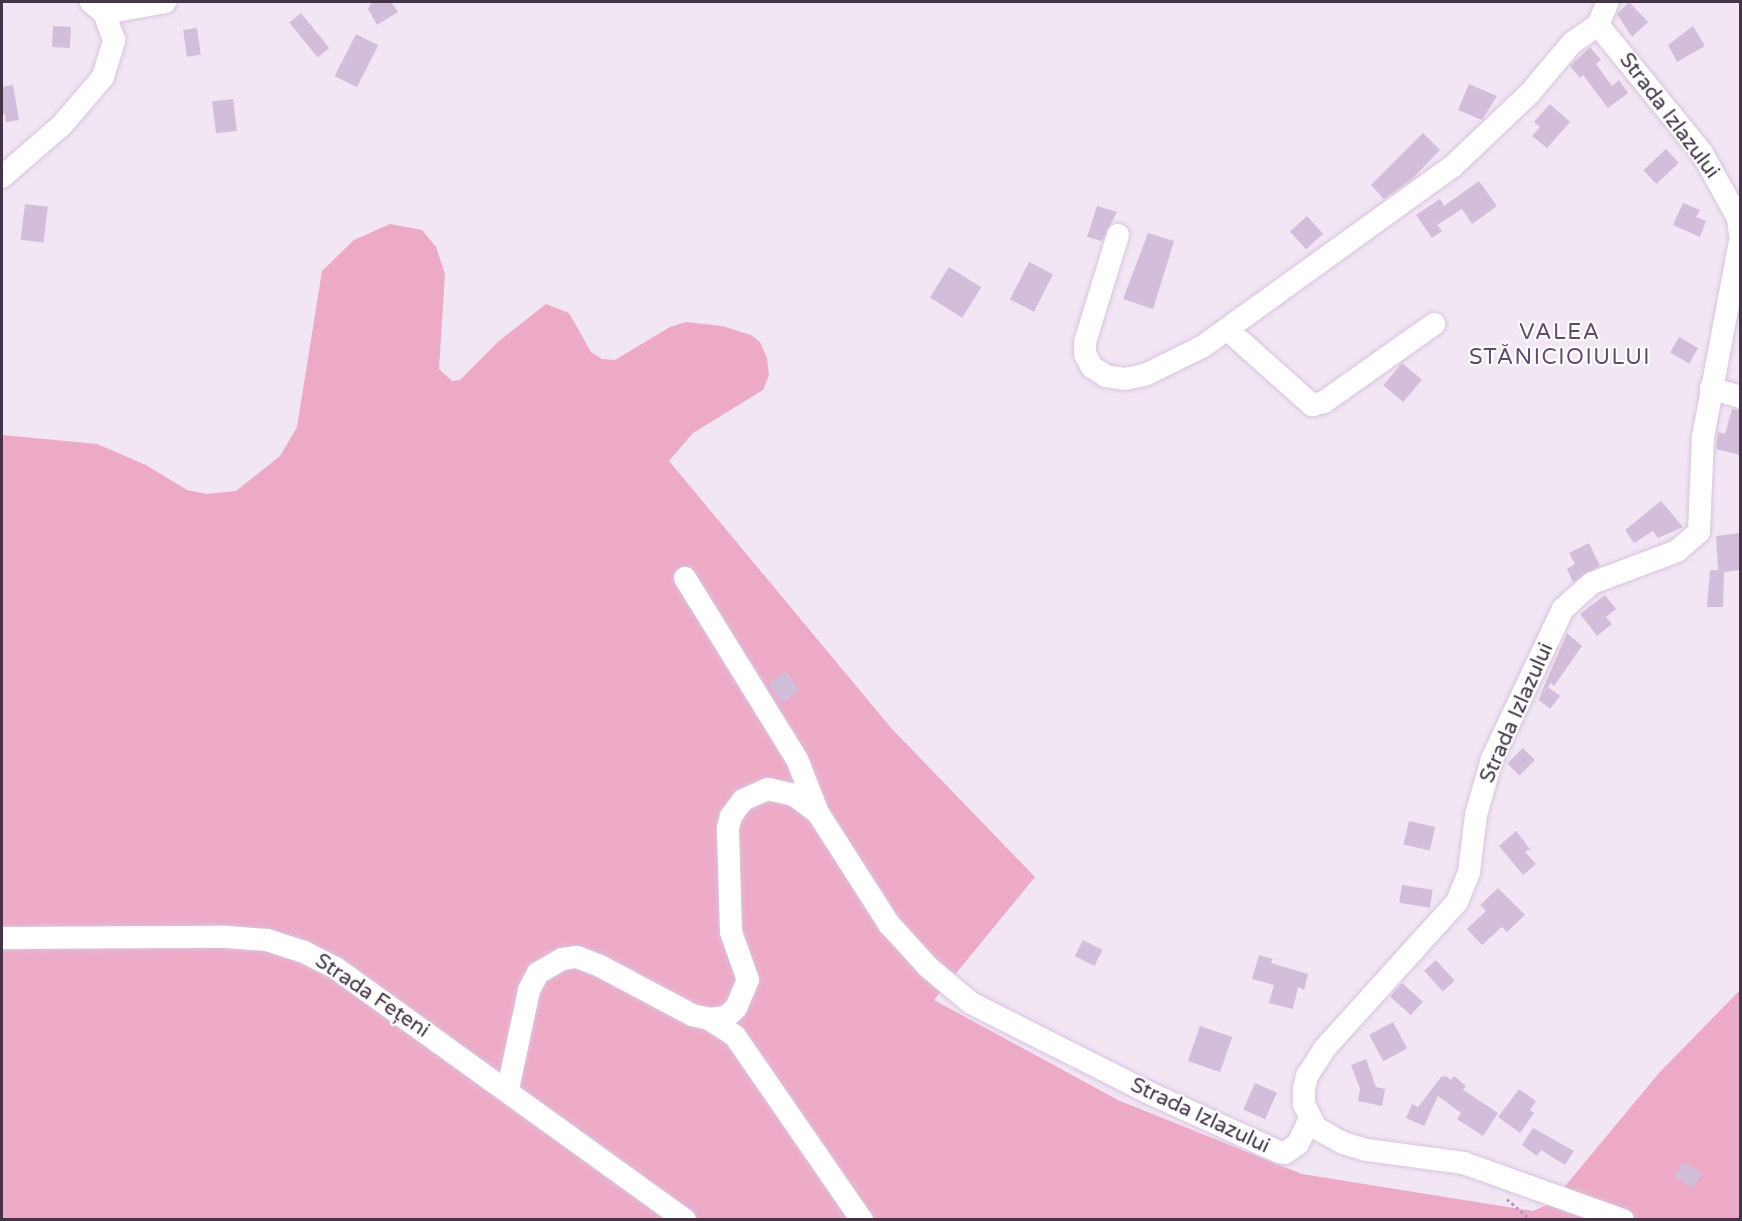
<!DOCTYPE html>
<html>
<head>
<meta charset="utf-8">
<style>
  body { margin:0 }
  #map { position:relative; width:1742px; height:1221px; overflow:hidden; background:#f2e6f4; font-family:"Varela Round",sans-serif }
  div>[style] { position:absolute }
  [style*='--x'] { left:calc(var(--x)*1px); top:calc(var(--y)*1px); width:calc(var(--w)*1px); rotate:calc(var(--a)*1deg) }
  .green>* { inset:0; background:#edaac7 }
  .building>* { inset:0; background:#d2bdda; transform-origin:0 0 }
  .path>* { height:3px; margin-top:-1.5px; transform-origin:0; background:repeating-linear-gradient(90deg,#ba97c4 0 3px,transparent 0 6px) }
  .roads { filter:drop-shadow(0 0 2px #d9c4df) drop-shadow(0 0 2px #d9c4df) }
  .minor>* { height:22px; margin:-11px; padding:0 11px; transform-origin:11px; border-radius:11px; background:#fff }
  span { translate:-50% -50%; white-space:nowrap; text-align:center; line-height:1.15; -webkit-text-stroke:4.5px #fff; paint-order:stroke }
  .street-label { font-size:21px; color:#433448 }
  .neighbourhood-label { font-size:22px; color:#624a6c; letter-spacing:1.5px }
  .frame { position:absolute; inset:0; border:3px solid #433448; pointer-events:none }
</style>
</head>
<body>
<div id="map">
  <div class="green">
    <i style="clip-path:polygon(390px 224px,422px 230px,436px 247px,445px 274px,439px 369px,452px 381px,460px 380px,499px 341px,546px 304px,569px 313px,591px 352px,602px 359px,615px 360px,670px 327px,686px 322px,722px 326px,751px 335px,760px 342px,767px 358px,769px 375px,763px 390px,693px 433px,669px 461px,892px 729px,1035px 877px,934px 1000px,1118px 1100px,1302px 1174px,1533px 1211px,1551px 1203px,1659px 1073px,1740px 990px,1740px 1219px,2px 1219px,2px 435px,97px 444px,146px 465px,187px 490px,207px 494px,236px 491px,280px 456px,297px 427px,322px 271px,354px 240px)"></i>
  </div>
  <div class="building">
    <i style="clip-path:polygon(372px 2px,391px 2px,398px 12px,377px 25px,368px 9px)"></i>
    <i style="clip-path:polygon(1629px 2px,1648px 22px,1632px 37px,1617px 14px)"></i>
    <i style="left:301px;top:13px;width:45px;height:15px;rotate:51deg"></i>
    <i style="left:53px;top:26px;width:18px;height:21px;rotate:3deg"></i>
    <i style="clip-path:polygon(1693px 26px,1705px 46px,1677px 62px,1668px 45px)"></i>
    <i style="left:197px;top:28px;width:27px;height:14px;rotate:82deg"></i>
    <i style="left:356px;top:34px;width:25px;height:47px;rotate:27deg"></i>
    <i style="clip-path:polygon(1590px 47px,1601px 60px,1596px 64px,1612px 86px,1619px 80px,1628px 93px,1608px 108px,1583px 75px,1580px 78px,1570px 66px)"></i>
    <i style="clip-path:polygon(1469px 84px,1497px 96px,1482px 120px,1458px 110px)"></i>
    <i style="clip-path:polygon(13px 85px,19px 120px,6px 122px,5px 114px,2px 115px,2px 87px)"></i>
    <i style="left:233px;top:99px;width:32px;height:21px;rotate:83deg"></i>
    <i style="clip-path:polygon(1550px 104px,1570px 122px,1547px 148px,1532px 136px,1540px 127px,1534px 122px)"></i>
    <i style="clip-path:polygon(1423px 133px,1440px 150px,1411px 180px,1384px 199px,1371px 185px)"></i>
    <i style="left:1666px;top:149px;width:19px;height:31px;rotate:47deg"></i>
    <i style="clip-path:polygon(1479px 181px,1497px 206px,1472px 224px,1462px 209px,1437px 225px,1442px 231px,1432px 238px,1416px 215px,1440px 199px,1444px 206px)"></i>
    <i style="clip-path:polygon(1683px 203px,1700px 210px,1696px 217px,1706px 221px,1700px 237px,1673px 225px)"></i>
    <i style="left:25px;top:204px;width:23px;height:36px;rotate:7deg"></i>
    <i style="clip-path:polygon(1097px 206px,1117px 212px,1102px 241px,1087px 237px)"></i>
    <i style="left:1307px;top:216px;width:24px;height:23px;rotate:48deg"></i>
    <i style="clip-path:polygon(1148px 233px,1174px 241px,1153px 309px,1123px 299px)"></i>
    <i style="left:1029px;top:262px;width:27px;height:42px;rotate:27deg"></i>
    <i style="left:949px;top:267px;width:38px;height:36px;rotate:32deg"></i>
    <i style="left:1679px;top:337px;width:22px;height:18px;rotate:30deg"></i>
    <i style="left:1402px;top:363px;width:26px;height:29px;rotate:40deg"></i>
    <i style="clip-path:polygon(1732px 409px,1740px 410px,1740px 455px,1716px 449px,1718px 432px,1725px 434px)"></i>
    <i style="clip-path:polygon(1661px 501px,1683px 527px,1658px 538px,1653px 531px,1634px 543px,1625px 530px)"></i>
    <i style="clip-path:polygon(1740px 533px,1740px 570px,1724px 572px,1723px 607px,1707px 607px,1710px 570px,1718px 570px,1716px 536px)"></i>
    <i style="clip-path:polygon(1589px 543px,1600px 566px,1573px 582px,1567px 569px,1575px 564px,1569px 553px)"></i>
    <i style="clip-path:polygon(1605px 595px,1616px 609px,1606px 617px,1612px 624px,1597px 636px,1580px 614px)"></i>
    <i style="clip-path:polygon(1567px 633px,1582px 646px,1554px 686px,1551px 683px,1539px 698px)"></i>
    <i style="left:786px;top:671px;width:24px;height:22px;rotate:55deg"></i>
    <i style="left:1548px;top:687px;width:15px;height:16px;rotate:37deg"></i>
    <i style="left:1523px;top:748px;width:17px;height:22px;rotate:45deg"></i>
    <i style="left:1409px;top:821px;width:27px;height:24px;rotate:13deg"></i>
    <i style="clip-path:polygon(1516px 831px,1530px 849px,1525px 852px,1536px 864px,1523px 875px,1499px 846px)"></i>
    <i style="left:1402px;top:885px;width:31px;height:18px;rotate:9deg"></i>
    <i style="clip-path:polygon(1498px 888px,1525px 915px,1507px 932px,1502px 927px,1482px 945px,1467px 929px,1486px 911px,1480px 905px)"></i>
    <i style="left:1083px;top:940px;width:22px;height:18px;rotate:27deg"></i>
    <i style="clip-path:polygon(1259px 955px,1273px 959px,1271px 963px,1308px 974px,1304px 990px,1298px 987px,1293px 1009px,1269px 1003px,1274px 985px,1252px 979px)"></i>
    <i style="left:1436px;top:960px;width:28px;height:16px;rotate:48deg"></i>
    <i style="left:1402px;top:983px;width:28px;height:18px;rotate:42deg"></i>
    <i style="left:1393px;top:1022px;width:30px;height:27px;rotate:62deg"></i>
    <i style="left:1200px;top:1026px;width:34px;height:37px;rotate:19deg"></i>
    <i style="clip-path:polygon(1366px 1059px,1376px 1087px,1385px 1089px,1382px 1106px,1358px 1101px,1360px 1089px,1351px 1065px)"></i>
    <i style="clip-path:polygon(1446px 1076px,1451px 1080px,1454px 1076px,1466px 1086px,1463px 1090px,1498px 1113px,1483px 1136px,1457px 1119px,1461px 1113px,1438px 1096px,1424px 1126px,1406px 1118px,1412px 1104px,1418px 1107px,1441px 1077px)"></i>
    <i style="left:1255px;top:1083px;width:24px;height:29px;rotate:24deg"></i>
    <i style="clip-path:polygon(1519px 1089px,1536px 1101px,1530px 1110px,1534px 1113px,1520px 1133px,1498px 1117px)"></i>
    <i style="clip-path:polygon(1533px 1128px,1574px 1151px,1565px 1165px,1541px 1150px,1537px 1156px,1522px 1145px)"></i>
    <i style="left:1683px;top:1162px;width:22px;height:17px;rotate:30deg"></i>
  </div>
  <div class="path">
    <i style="--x:1507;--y:1199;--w:32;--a:41"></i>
  </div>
  <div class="roads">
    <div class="minor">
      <i style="--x:104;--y:13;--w:62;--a:-10.2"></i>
      <i style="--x:1598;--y:25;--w:165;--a:50.9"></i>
      <i style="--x:1702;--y:153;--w:74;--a:61"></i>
      <i style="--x:1738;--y:218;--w:16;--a:83"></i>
      <i style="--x:1598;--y:25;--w:25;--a:-67"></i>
      <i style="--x:2;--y:177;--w:79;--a:-40.9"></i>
      <i style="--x:62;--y:125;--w:63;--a:-49.5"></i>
      <i style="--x:103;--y:77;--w:39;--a:-73"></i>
      <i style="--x:114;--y:40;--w:29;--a:-110"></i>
      <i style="--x:104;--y:13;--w:17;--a:-140"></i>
      <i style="--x:1118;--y:235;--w:112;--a:107.1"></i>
      <i style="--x:1085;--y:342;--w:12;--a:90"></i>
      <i style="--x:1085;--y:354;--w:15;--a:62"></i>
      <i style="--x:1092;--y:367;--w:17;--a:33"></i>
      <i style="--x:1106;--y:376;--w:18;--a:9"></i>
      <i style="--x:1124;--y:379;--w:21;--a:-11"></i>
      <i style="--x:1145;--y:375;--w:64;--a:-26.2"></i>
      <i style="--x:1202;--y:347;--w:308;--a:-35.8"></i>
      <i style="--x:1452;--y:167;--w:106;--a:-43.5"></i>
      <i style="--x:1529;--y:94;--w:67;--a:-49.9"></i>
      <i style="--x:1572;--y:43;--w:32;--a:-35"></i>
      <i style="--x:1228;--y:330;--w:113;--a:41.8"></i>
      <i style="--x:1312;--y:405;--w:12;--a:-14"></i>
      <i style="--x:1324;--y:402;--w:135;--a:-35.3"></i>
      <i style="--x:1711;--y:388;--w:30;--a:17"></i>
      <i style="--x:685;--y:578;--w:213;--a:58.3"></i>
      <i style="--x:797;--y:759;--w:58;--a:68.7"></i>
      <i style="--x:2;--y:938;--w:224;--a:-0.3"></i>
      <i style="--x:226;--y:937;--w:41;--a:4.2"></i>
      <i style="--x:267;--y:940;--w:39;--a:18"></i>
      <i style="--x:304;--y:952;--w:37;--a:27"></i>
      <i style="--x:337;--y:969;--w:429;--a:35.8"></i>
      <i style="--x:709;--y:1019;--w:31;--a:33"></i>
      <i style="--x:735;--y:1036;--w:224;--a:55.4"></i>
      <i style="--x:508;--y:1089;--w:101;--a:-78"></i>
      <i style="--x:529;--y:990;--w:19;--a:-62"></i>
      <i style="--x:538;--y:973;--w:28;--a:-30"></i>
      <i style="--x:562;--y:959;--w:15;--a:-8"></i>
      <i style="--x:577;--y:957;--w:25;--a:21"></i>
      <i style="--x:600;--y:966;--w:104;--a:28"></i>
      <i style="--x:692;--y:1015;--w:17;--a:13"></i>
      <i style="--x:709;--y:1019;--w:17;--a:-7"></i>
      <i style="--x:726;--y:1017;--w:13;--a:-42"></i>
      <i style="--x:736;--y:1008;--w:30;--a:-67"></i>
      <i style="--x:748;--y:980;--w:51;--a:-109.5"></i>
      <i style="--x:731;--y:932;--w:104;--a:-91.7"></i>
      <i style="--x:728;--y:828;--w:12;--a:-76"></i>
      <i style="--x:731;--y:816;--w:20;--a:-53"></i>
      <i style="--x:743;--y:800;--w:27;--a:-24"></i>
      <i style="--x:768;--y:789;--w:27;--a:13"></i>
      <i style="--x:794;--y:795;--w:30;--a:37"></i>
      <i style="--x:818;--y:813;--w:132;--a:57.4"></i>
      <i style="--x:889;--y:924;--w:58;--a:47.8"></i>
      <i style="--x:928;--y:967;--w:56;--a:39.9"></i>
      <i style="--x:971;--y:1003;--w:197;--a:26.8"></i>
      <i style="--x:1147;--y:1092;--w:145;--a:24.4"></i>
      <i style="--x:1279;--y:1152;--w:6;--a:9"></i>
      <i style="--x:1285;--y:1153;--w:16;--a:-35"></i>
      <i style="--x:1298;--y:1144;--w:29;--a:-65"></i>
      <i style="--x:1623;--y:1220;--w:169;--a:-160.3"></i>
      <i style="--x:1464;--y:1163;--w:99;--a:-172.4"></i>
      <i style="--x:1366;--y:1150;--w:24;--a:-163"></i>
      <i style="--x:1343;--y:1143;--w:31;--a:-151"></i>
      <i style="--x:1316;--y:1128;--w:27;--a:-117"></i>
      <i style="--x:1304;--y:1104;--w:15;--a:-90"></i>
      <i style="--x:1304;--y:1089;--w:13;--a:-77"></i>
      <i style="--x:1307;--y:1076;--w:33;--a:-57"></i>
      <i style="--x:1325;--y:1048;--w:197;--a:-47.9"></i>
      <i style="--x:1457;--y:902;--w:32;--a:-68"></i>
      <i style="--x:1469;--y:872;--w:57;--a:-83"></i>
      <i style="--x:1476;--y:815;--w:58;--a:-74.1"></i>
      <i style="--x:1492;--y:759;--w:166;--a:-64.7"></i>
      <i style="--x:1563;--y:609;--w:39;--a:-42"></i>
      <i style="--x:1592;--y:583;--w:91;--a:-20.6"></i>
      <i style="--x:1677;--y:551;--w:29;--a:-41"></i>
      <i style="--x:1699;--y:532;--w:95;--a:-87.6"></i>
      <i style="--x:1703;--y:437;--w:198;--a:-79.3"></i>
    </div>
  </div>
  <div class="street-label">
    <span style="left:1669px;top:116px;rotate:53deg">Strada Izlazului</span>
    <span style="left:1517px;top:713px;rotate:-66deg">Strada Izlazului</span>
    <span style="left:372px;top:996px;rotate:34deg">Strada Fețeni</span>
    <span style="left:1200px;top:1116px;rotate:25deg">Strada Izlazului</span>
  </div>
  <div class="neighbourhood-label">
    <span style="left:1560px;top:345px">VALEA<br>STĂNICIOIULUI</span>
  </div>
  <div class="frame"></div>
</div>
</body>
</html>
